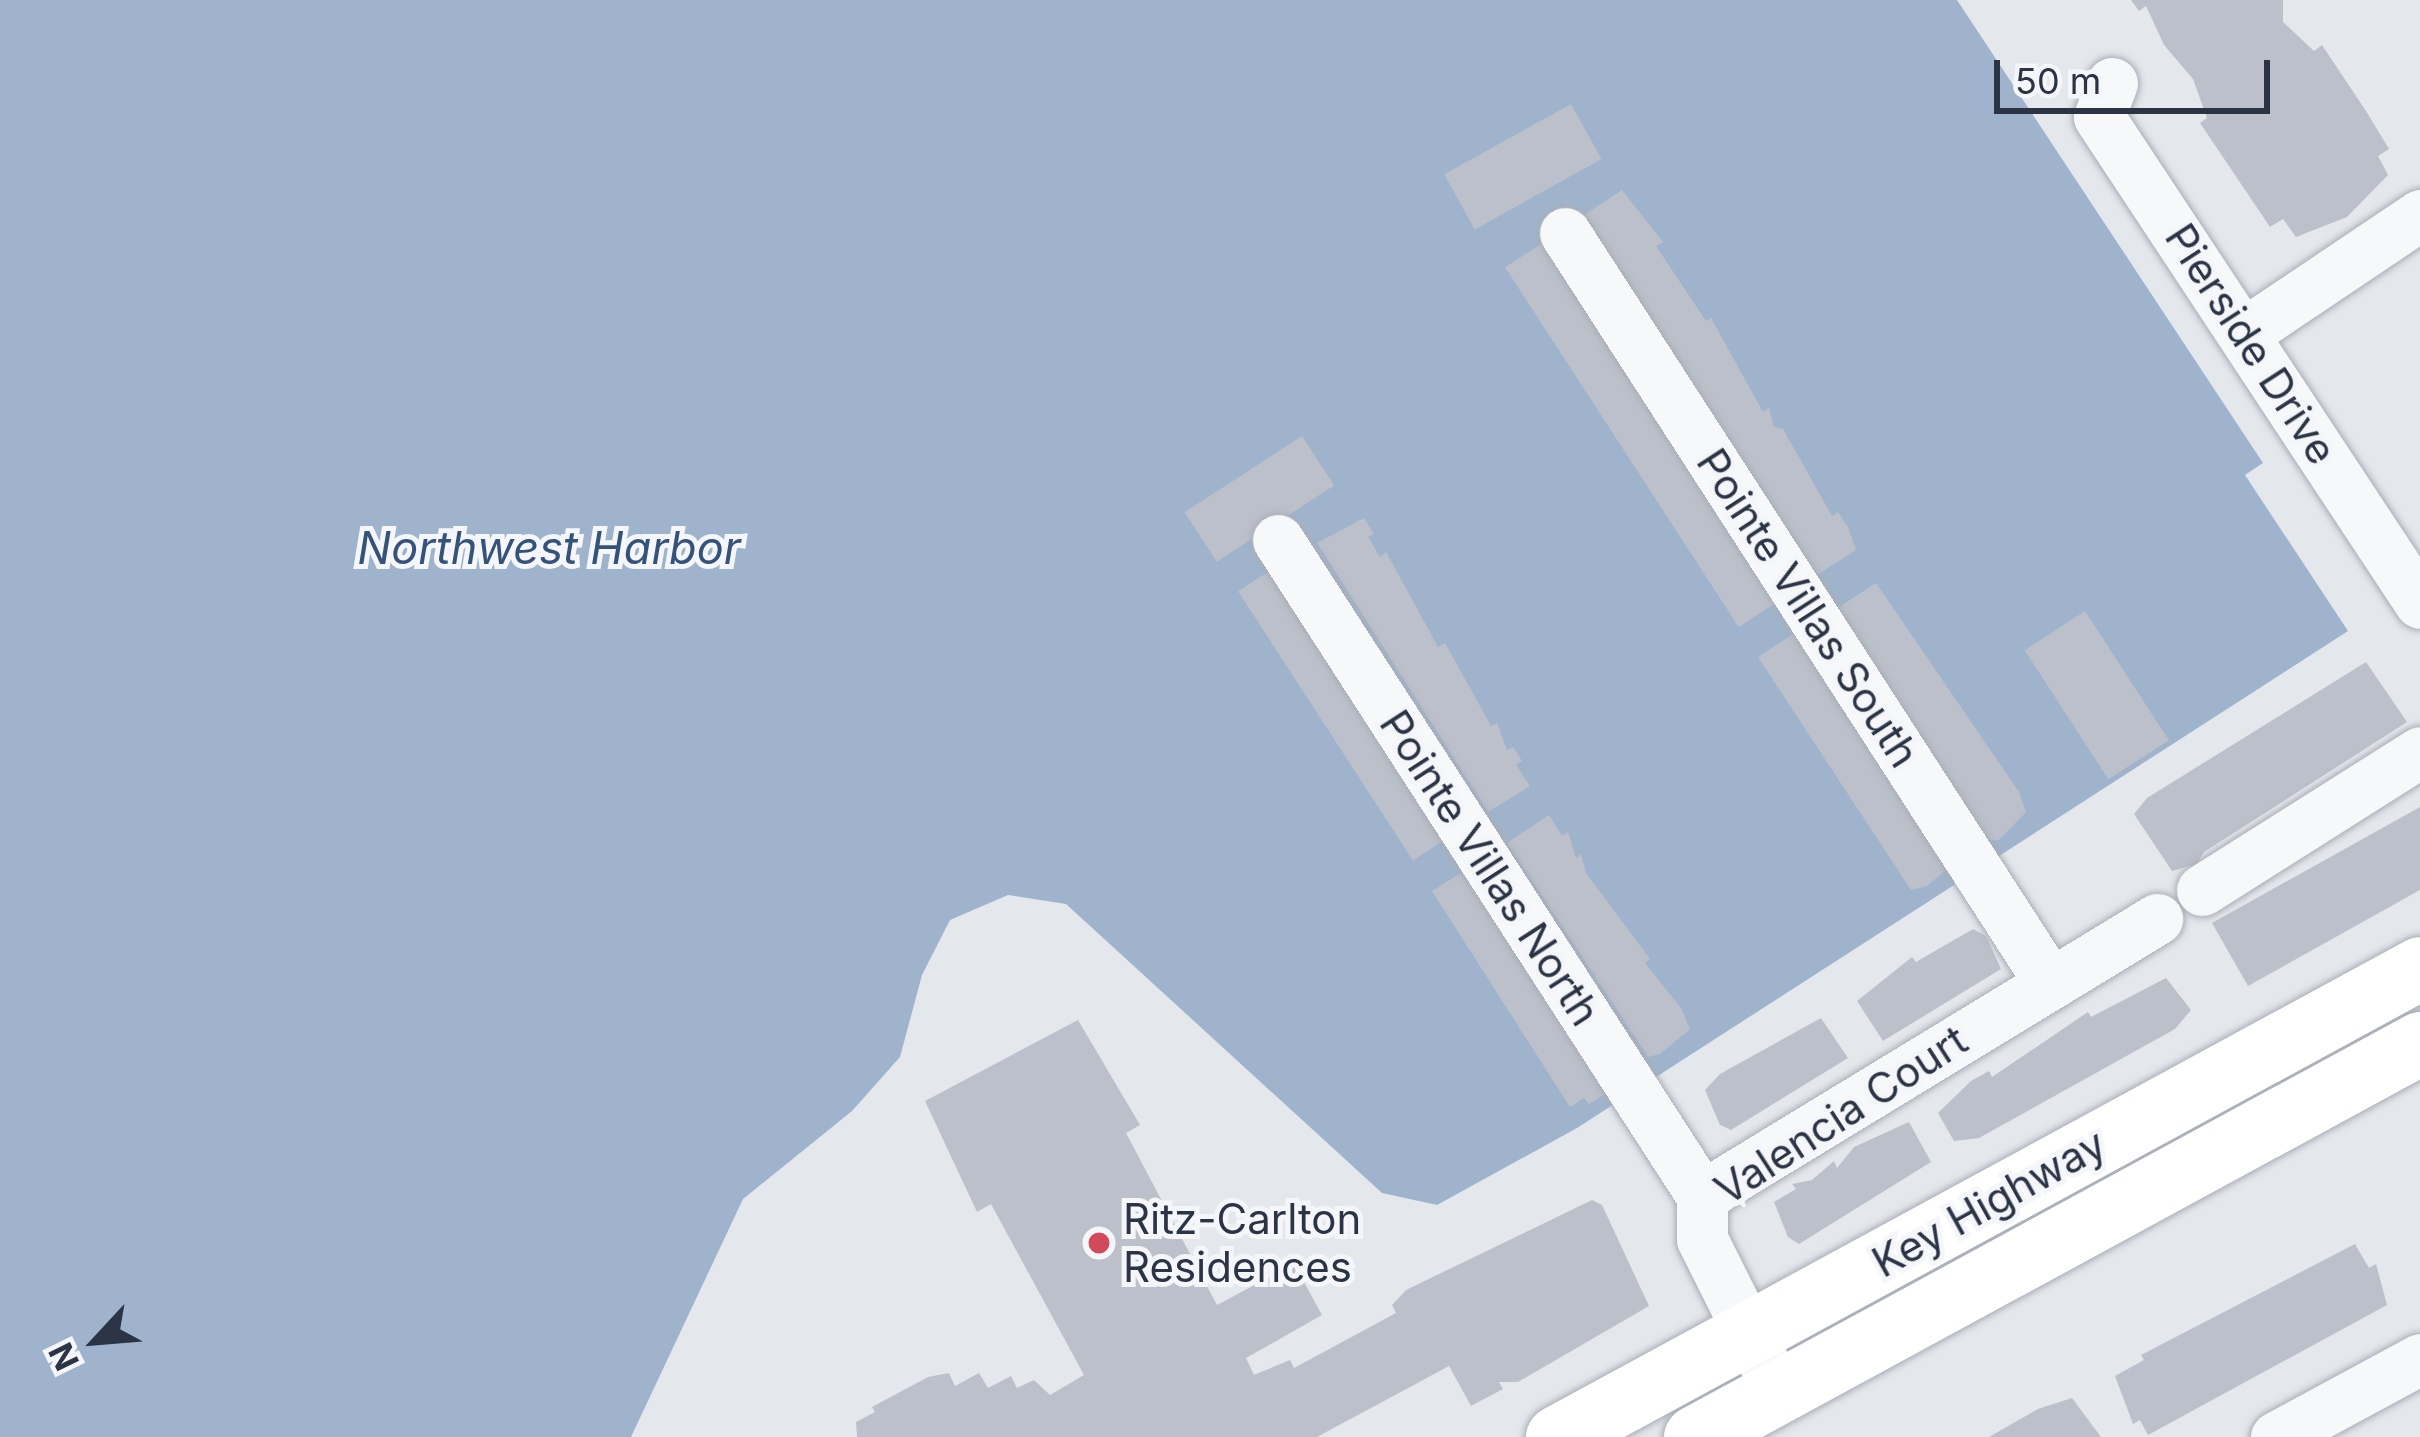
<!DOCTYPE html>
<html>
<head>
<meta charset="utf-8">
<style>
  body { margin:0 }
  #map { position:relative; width:2420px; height:1437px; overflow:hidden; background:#e4e7ec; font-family:Inter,sans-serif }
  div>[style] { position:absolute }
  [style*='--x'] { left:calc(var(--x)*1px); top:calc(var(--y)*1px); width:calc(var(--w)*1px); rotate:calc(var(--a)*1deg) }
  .water>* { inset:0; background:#9fb4cc }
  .building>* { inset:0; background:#bbc0ca; transform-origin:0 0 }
  .roads { filter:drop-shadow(0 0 3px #a9aeb7) drop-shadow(0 0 3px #a9aeb7) }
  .minor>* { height:51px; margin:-25.5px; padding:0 25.5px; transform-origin:25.5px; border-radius:25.5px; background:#f7f8fa }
  .major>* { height:63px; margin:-31.5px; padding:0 31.5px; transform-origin:31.5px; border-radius:31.5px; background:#fff }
  .dots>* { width:33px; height:33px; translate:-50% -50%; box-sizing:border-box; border:6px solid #f4f6f9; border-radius:50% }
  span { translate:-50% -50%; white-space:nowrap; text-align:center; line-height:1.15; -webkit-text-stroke:10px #f4f6f9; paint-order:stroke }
  .street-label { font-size:42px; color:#2b3445 }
  .poi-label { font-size:42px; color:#2b3445 }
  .left { translate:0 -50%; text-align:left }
  .water-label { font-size:45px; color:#34527a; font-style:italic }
  .north { position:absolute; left:36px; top:1281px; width:120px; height:120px; -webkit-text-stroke:9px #f4f6f9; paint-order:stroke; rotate:244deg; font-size:33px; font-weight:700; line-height:48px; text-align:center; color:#2b3445 }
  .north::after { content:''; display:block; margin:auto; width:42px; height:54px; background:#2b3445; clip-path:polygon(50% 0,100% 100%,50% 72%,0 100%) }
  .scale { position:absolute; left:1994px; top:60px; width:276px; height:54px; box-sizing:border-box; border:6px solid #2b3445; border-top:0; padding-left:15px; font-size:36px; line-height:42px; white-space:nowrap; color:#2b3445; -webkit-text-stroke:9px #f4f6f9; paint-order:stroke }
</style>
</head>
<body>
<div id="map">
  <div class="water">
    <i style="clip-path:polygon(0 0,1957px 0,2263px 463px,2245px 475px,2348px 631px,1577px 1128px,1437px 1205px,1382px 1193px,1066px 904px,1008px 895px,950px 920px,922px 975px,900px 1057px,852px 1111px,743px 1199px,631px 1437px,0 1437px)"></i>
  </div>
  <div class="building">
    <i style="clip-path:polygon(2131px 0,2283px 0,2283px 22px,2314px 51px,2322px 45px,2366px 111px,2389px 149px,2378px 156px,2388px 175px,2347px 217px,2296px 237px,2283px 219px,2270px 227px,2200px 123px,2207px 118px,2193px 79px,2164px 45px,2146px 6px,2139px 11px)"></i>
    <i style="left:1571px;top:104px;width:63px;height:145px;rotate:61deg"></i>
    <i style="clip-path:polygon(1622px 190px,1663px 242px,1656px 246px,1706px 321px,1711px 318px,1763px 412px,1769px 408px,1774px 427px,1783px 429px,1832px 516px,1838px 512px,1848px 527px,1856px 550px,1814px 577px,1581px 217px)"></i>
    <i style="left:1547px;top:240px;width:429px;height:50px;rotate:57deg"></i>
    <i style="left:1302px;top:436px;width:59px;height:140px;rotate:57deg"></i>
    <i style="clip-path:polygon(1364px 518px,1374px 534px,1368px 537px,1380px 557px,1386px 552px,1438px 647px,1445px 643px,1491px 726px,1497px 723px,1507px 750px,1513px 747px,1522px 761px,1516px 765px,1530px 786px,1488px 812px,1317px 543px)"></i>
    <i style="left:1280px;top:564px;width:321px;height:50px;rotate:57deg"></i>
    <i style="clip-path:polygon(1876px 583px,2019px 792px,2026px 812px,1999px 840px,1987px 840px,1836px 609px)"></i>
    <i style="left:2085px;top:611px;width:154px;height:72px;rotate:57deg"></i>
    <i style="clip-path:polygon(1801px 629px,1954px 863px,1927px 886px,1911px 890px,1758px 657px)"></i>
    <i style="clip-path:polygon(2366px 662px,2407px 722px,2204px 852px,2197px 864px,2172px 871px,2134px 814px,2147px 798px)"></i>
    <i style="clip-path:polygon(2420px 807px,2420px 890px,2248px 986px,2212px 923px)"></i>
    <i style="clip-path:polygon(1549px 815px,1562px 836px,1568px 832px,1576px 858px,1581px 854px,1586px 873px,1650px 959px,1645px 963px,1681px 1008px,1690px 1029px,1660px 1054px,1648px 1057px,1507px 843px)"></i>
    <i style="clip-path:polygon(1475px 864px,1610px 1091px,1589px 1104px,1584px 1098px,1570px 1107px,1432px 891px)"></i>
    <i style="clip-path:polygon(1973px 929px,1986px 936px,2001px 969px,1883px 1041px,1857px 1001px,1912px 957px,1916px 962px)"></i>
    <i style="clip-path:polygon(2166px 978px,2191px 1010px,2175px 1029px,1979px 1138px,1954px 1141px,1938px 1113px,1971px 1081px,1989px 1071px,1992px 1077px,2088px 1012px,2091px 1017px)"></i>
    <i style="clip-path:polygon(1821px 1018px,1848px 1058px,1731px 1130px,1720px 1125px,1705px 1090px,1720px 1074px)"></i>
    <i style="clip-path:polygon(1078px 1020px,1140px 1125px,1126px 1133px,1217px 1305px,1294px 1264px,1322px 1315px,1246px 1358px,1254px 1375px,1290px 1360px,1294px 1368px,1396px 1313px,1392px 1305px,1406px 1290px,1592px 1200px,1602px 1205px,1649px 1306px,1518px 1382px,1499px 1382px,1503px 1389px,1471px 1406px,1449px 1366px,1317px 1437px,857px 1437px,856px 1422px,875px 1412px,872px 1407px,928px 1377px,949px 1373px,955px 1386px,979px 1373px,988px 1388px,1011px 1376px,1017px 1388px,1034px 1380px,1050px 1395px,1084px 1375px,991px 1204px,977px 1212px,925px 1101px)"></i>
    <i style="clip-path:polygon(1909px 1122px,1931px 1162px,1799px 1244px,1788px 1237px,1774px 1202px,1796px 1189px,1792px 1184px,1812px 1180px,1834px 1161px,1837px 1168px,1854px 1147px)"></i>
    <i style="clip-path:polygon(2355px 1244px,2369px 1268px,2376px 1264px,2387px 1305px,2148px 1435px,2140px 1420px,2133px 1424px,2115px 1376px,2144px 1360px,2141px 1355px)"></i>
    <i style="clip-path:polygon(2072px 1398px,2101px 1437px,1989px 1437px,2038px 1409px)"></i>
  </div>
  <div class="roads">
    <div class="minor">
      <i style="--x:2112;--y:83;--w:36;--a:111"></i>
      <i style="--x:2099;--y:117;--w:582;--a:56.56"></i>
      <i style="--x:1565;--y:233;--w:893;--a:57.11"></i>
      <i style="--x:2246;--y:332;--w:210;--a:-33.9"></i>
      <i style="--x:1278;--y:540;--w:781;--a:57.12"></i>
      <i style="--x:2202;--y:890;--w:258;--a:-32.3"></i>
      <i style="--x:1779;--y:1393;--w:172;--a:-116.6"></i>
      <i style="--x:1702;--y:1239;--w:43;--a:-90"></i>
      <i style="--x:1702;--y:1196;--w:533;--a:-31.33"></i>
      <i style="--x:2276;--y:1437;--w:164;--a:-28.4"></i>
    </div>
    <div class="major">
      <i style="--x:1557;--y:1437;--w:982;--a:-28.52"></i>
      <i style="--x:1695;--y:1437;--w:825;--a:-28.52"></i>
    </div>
  </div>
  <div class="dots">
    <i style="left:1099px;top:1243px;background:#d1495b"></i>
  </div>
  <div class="street-label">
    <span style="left:2251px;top:344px;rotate:57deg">Pierside Drive</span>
    <span style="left:1808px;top:608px;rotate:57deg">Pointe Villas South</span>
    <span style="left:1490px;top:868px;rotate:57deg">Pointe Villas North</span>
    <span style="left:1841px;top:1115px;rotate:-33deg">Valencia Court</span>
    <span style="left:1989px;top:1203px;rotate:-29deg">Key Highway</span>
  </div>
  <div class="poi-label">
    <span class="left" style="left:1123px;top:1243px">Ritz-Carlton<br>Residences</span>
  </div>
  <div class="water-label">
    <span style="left:549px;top:548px">Northwest Harbor</span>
  </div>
  <div class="north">N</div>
  <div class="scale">50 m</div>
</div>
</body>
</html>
